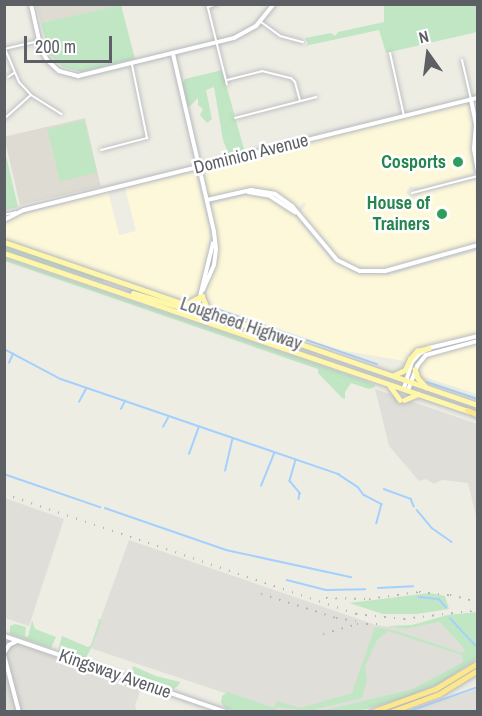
<!DOCTYPE html>
<html>
<head>
<meta charset="utf-8">
<style>
  body { margin:0 }
  #map { position:relative; width:482px; height:716px; overflow:hidden; background:#eeede4; font-family:"Archivo Narrow",sans-serif }
  div>[style] { position:absolute }
  [style*='--x'] { left:calc(var(--x)*1px); top:calc(var(--y)*1px); width:calc(var(--w)*1px); rotate:calc(var(--a)*1deg) }
  .commercial>* { inset:0; background:#fdf8d9 }
  .industrial>* { inset:0; background:#e0ded8 }
  .education>* { inset:0; background:#dedcd2; transform-origin:0 0 }
  .green>* { inset:0; background:#c0e6c3; transform-origin:0 0 }
  .stream>* { height:1.5px; margin:-0.75px; padding:0 0.75px; transform-origin:0.75px; border-radius:0.75px; background:#a4d0fe }
  .roads { filter:drop-shadow(0 0 2px #b6b9be) drop-shadow(0 0 2px #b6b9be) }
  .street>* { height:2px; margin:-1px; padding:0 1px; transform-origin:1px; border-radius:1px; background:#fff }
  .secondary>* { height:4px; margin:-2px; padding:0 2px; transform-origin:2px; border-radius:2px; background:#fff }
  .primary>* { height:4.5px; margin:-2.25px; padding:0 2.25px; transform-origin:2.25px; border-radius:2.25px; background:#fef6a9 }
  .highway>* { height:5px; margin:-2.5px; padding:0 2.5px; transform-origin:2.5px; border-radius:2.5px; background:#fce78d }
  .rail>* { height:1.5px; margin-top:-0.75px; transform-origin:0; background:repeating-linear-gradient(90deg,#b4b5b5 0 1.5px,transparent 0 9.5px) }
  .dots>* { width:16px; height:16px; translate:-50% -50%; box-sizing:border-box; border:3px solid #fff; border-radius:50% }
  span { translate:-50% -50%; white-space:nowrap; text-align:center; line-height:1.15; -webkit-text-stroke:5px #fff; paint-order:stroke }
  .street-label { font-size:18px; color:#5c5f64 }
  .leisure-label { font-size:18px; color:#27864d; font-weight:700 }
  .right { translate:-100% -50%; text-align:right }
  .frame { position:absolute; inset:0; border:6px solid #5c5f64; pointer-events:none }
  .north { position:absolute; left:398px; top:24px; width:60px; height:60px; -webkit-text-stroke:4px #fff; paint-order:stroke; rotate:346deg; font-size:16px; font-weight:700; line-height:24px; text-align:center; color:#5c5f64 }
  .north::after { content:''; display:block; margin:auto; width:21px; height:27px; background:#5c5f64; clip-path:polygon(50% 0,100% 100%,50% 72%,0 100%) }
  .scale { position:absolute; left:24px; top:36px; width:88px; height:27px; box-sizing:border-box; border:3px solid #5c5f64; border-top:0; padding-left:8px; font-size:18px; line-height:21px; white-space:nowrap; color:#5c5f64; -webkit-text-stroke:4px #fff; paint-order:stroke }
</style>
</head>
<body>
<div id="map">
  <div class="commercial">
    <i style="clip-path:polygon(464px 104px,469px 106px,472px 119px,470px 149px,473px 173px,419px 188px,410px 186px,406px 193px,413px 199px,421px 193px,475px 180px,477px 242px,384px 269px,361px 269px,337px 257px,300px 213px,306px 205px,304px 202px,296px 208px,275px 193px,255px 189px,213px 197px,209px 195px,203px 173px,206px 168px)"></i>
    <i style="clip-path:polygon(193px 172px,196px 176px,209px 226px,209px 251px,197px 296px,187px 302px,5px 239px,4px 223px,10px 218px,108px 192px,119px 235px,136px 231px,125px 188px)"></i>
    <i style="clip-path:polygon(251px 194px,270px 197px,288px 208px,331px 260px,359px 274px,384px 273px,386px 276px,477px 251px,477px 394px,421px 376px,404px 361px,311px 345px,209px 308px,206px 296px,217px 248px,211px 204px)"></i>
  </div>
  <div class="industrial">
    <i style="clip-path:polygon(375px 389px,477px 424px,477px 520px,468px 483px,442px 480px,434px 484px,426px 479px,419px 481px,389px 446px)"></i>
    <i style="clip-path:polygon(5px 498px,64px 519px,29px 626px,5px 618px)"></i>
    <i style="clip-path:polygon(129px 540px,376px 625px,405px 629px,440px 622px,472px 658px,417px 692px,355px 711px,281px 712px,90px 648px)"></i>
    <i style="clip-path:polygon(5px 639px,142px 687px,135px 705px,137px 711px,5px 712px)"></i>
    <i style="clip-path:polygon(477px 689px,477px 711px,407px 711px)"></i>
  </div>
  <div class="education">
    <i style="clip-path:polygon(36px 4px,123px 4px,123px 5px,41px 23px)"></i>
    <i style="left:85px;top:118px;width:70px;height:83px;rotate:77deg"></i>
  </div>
  <div class="green">
    <i style="clip-path:polygon(121px 5px,135px 59px,82px 72px,63px 67px,49px 54px,41px 23px)"></i>
    <i style="clip-path:polygon(384px 5px,477px 5px,477px 32px,386px 53px,379px 30px,305px 46px,308px 44px,305px 38px,331px 33px,335px 36px,338px 32px,384px 22px)"></i>
    <i style="clip-path:polygon(222px 70px,244px 149px,242px 151px,229px 155px,223px 140px,214px 87px,206px 90px,212px 119px,207px 123px,200px 115px,203px 109px,198px 105px,198px 98px,187px 109px,182px 83px,185px 79px)"></i>
    <i style="left:84px;top:120px;width:54px;height:38px;rotate:76deg"></i>
    <i style="clip-path:polygon(4px 147px,18px 207px,5px 210px,4px 210px)"></i>
    <i style="clip-path:polygon(5px 246px,104px 279px,103px 282px,5px 251px)"></i>
    <i style="clip-path:polygon(5px 258px,360px 379px,375px 385px,375px 387px,369px 389px,351px 383px,345px 392px,345px 399px,342px 398px,318px 373px,318px 369px,5px 261px)"></i>
    <i style="clip-path:polygon(430px 593px,445px 596px,449px 609px,417px 614px,383px 614px,349px 603px)"></i>
    <i style="clip-path:polygon(477px 612px,477px 659px,441px 683px,402px 699px,359px 711px,321px 711px,413px 689px,463px 662px,462px 655px,388px 631px,377px 640px,365px 666px,367px 680px,362px 698px,308px 711px,278px 707px,273px 711px,235px 712px,224px 707px,221px 702px,222px 696px,227px 692px,274px 708px,277px 701px,300px 708px,352px 693px,375px 627px,397px 631px,462px 653px,465px 650px,440px 622px,405px 629px,387px 626px,412px 625px,447px 615px)"></i>
    <i style="clip-path:polygon(97px 619px,102px 620px,92px 646px,86px 658px,58px 651px,62px 636px,88px 647px,91px 645px,99px 621px)"></i>
    <i style="clip-path:polygon(32px 620px,35px 629px,56px 637px,51px 648px,10px 634px,10px 626px,15px 624px,26px 627px,25px 636px,28px 637px)"></i>
    <i style="clip-path:polygon(133px 666px,156px 676px,180px 682px,179px 685px,172px 690px,140px 679px,132px 672px)"></i>
  </div>
  <div class="stream">
    <i style="--x:214;--y:308;--w:172;--a:19"></i>
    <i style="--x:4;--y:349;--w:64;--a:27.8"></i>
    <i style="--x:61;--y:379;--w:294;--a:18.9"></i>
    <i style="--x:9;--y:363;--w:10;--a:-66"></i>
    <i style="--x:427;--y:382;--w:54;--a:18.4"></i>
    <i style="--x:79;--y:402;--w:15;--a:-62"></i>
    <i style="--x:121;--y:409;--w:9;--a:-63"></i>
    <i style="--x:163;--y:427;--w:10;--a:-61"></i>
    <i style="--x:189;--y:454;--w:29;--a:-70"></i>
    <i style="--x:296;--y:460;--w:22;--a:106"></i>
    <i style="--x:290;--y:481;--w:16;--a:50"></i>
    <i style="--x:300;--y:493;--w:6;--a:99"></i>
    <i style="--x:225;--y:471;--w:32;--a:-77"></i>
    <i style="--x:4;--y:474;--w:102;--a:19"></i>
    <i style="--x:338;--y:474;--w:24;--a:33"></i>
    <i style="--x:358;--y:487;--w:10;--a:53"></i>
    <i style="--x:364;--y:495;--w:20;--a:27"></i>
    <i style="--x:382;--y:504;--w:20;--a:105"></i>
    <i style="--x:261;--y:486;--w:35;--a:-68"></i>
    <i style="--x:384;--y:489;--w:29;--a:20"></i>
    <i style="--x:411;--y:499;--w:8;--a:67"></i>
    <i style="--x:105;--y:508;--w:128;--a:19.1"></i>
    <i style="--x:226;--y:550;--w:128;--a:12.2"></i>
    <i style="--x:417;--y:510;--w:23;--a:50"></i>
    <i style="--x:432;--y:528;--w:24;--a:35"></i>
    <i style="--x:287;--y:580;--w:40;--a:14.4"></i>
    <i style="--x:326;--y:590;--w:39;--a:-1"></i>
    <i style="--x:378;--y:588;--w:35;--a:-3"></i>
    <i style="--x:419;--y:597;--w:20;--a:6"></i>
    <i style="--x:439;--y:599;--w:11;--a:49"></i>
    <i style="--x:450;--y:618;--w:37;--a:47"></i>
    <i style="--x:407;--y:712;--w:75;--a:-19.4"></i>
  </div>
  <div class="roads">
    <div class="street">
      <i style="--x:207;--y:4;--w:83;--a:76.1"></i>
      <i style="--x:208;--y:7;--w:10;--a:-17"></i>
      <i style="--x:261;--y:22;--w:24;--a:36"></i>
      <i style="--x:280;--y:36;--w:24;--a:15"></i>
      <i style="--x:4;--y:49;--w:36;--a:-13"></i>
      <i style="--x:5;--y:49;--w:36;--a:67"></i>
      <i style="--x:19;--y:82;--w:18;--a:47"></i>
      <i style="--x:31;--y:95;--w:36;--a:32"></i>
      <i style="--x:390;--y:53;--w:65;--a:77.5"></i>
      <i style="--x:462;--y:60;--w:40;--a:77"></i>
      <i style="--x:8;--y:77;--w:7;--a:-34"></i>
      <i style="--x:227;--y:80;--w:36;--a:-14"></i>
      <i style="--x:262;--y:71;--w:30;--a:14"></i>
      <i style="--x:291;--y:78;--w:6;--a:45"></i>
      <i style="--x:295;--y:82;--w:20;--a:75"></i>
      <i style="--x:235;--y:118;--w:84;--a:-14.5"></i>
      <i style="--x:4;--y:119;--w:36;--a:-42"></i>
      <i style="--x:101;--y:150;--w:48;--a:-14.6"></i>
      <i style="--x:147;--y:138;--w:75;--a:-101.6"></i>
      <i style="--x:412;--y:193;--w:68;--a:-14.4"></i>
      <i style="--x:4;--y:215;--w:12;--a:-14"></i>
    </div>
    <div class="secondary">
      <i style="--x:31;--y:4;--w:46;--a:77.5"></i>
      <i style="--x:41;--y:49;--w:13;--a:61"></i>
      <i style="--x:47;--y:60;--w:16;--a:43"></i>
      <i style="--x:59;--y:71;--w:20;--a:15"></i>
      <i style="--x:78;--y:76;--w:161;--a:-13.7"></i>
      <i style="--x:234;--y:38;--w:25;--a:-29"></i>
      <i style="--x:256;--y:26;--w:28;--a:-51"></i>
      <i style="--x:173;--y:54;--w:183;--a:77"></i>
      <i style="--x:214;--y:232;--w:17;--a:83"></i>
      <i style="--x:216;--y:249;--w:16;--a:97"></i>
      <i style="--x:214;--y:265;--w:27;--a:114"></i>
      <i style="--x:471;--y:99;--w:26;--a:79"></i>
      <i style="--x:476;--y:125;--w:24;--a:95"></i>
      <i style="--x:474;--y:149;--w:22;--a:80"></i>
      <i style="--x:248;--y:192;--w:22;--a:10"></i>
      <i style="--x:270;--y:196;--w:30;--a:33"></i>
      <i style="--x:207;--y:200;--w:45;--a:-12.8"></i>
      <i style="--x:251;--y:190;--w:24;--a:9"></i>
      <i style="--x:275;--y:194;--w:21;--a:35"></i>
      <i style="--x:292;--y:206;--w:70;--a:50.2"></i>
      <i style="--x:337;--y:260;--w:25;--a:26"></i>
      <i style="--x:360;--y:271;--w:25;--a:0"></i>
      <i style="--x:385;--y:271;--w:97;--a:-15.6"></i>
      <i style="--x:4;--y:220;--w:22;--a:-27"></i>
      <i style="--x:24;--y:210;--w:468;--a:-13.9"></i>
      <i style="--x:195;--y:317;--w:76;--a:-76.3"></i>
      <i style="--x:404;--y:388;--w:27;--a:-73"></i>
      <i style="--x:412;--y:362;--w:11;--a:-49"></i>
      <i style="--x:419;--y:354;--w:12;--a:-31"></i>
      <i style="--x:429;--y:348;--w:50;--a:-13.8"></i>
      <i style="--x:408;--y:390;--w:26;--a:-69"></i>
      <i style="--x:417;--y:366;--w:14;--a:-51"></i>
      <i style="--x:426;--y:355;--w:54;--a:-15.1"></i>
      <i style="--x:4;--y:636;--w:235;--a:18.9"></i>
      <i style="--x:4;--y:653;--w:9;--a:-58"></i>
      <i style="--x:9;--y:645;--w:9;--a:-27"></i>
      <i style="--x:4;--y:655;--w:59;--a:75.3"></i>
    </div>
    <div class="primary">
      <i style="--x:4;--y:242;--w:501;--a:18.98"></i>
      <i style="--x:4;--y:253;--w:491;--a:18.8"></i>
      <i style="--x:133;--y:293;--w:67;--a:16.5"></i>
      <i style="--x:186;--y:304;--w:18;--a:-27"></i>
      <i style="--x:202;--y:296;--w:17;--a:65"></i>
      <i style="--x:415;--y:369;--w:9;--a:72"></i>
      <i style="--x:418;--y:378;--w:12;--a:48"></i>
      <i style="--x:394;--y:375;--w:12;--a:-24"></i>
      <i style="--x:405;--y:370;--w:12;--a:-66"></i>
      <i style="--x:410;--y:359;--w:11;--a:-49"></i>
      <i style="--x:417;--y:351;--w:12;--a:-14"></i>
      <i style="--x:390;--y:386;--w:17;--a:54"></i>
      <i style="--x:404;--y:400;--w:15;--a:-23"></i>
    </div>
    <div class="highway">
      <i style="--x:467;--y:410;--w:12;--a:24"></i>
      <i style="--x:371;--y:712;--w:68;--a:-19.8"></i>
      <i style="--x:435;--y:689;--w:50;--a:-31.2"></i>
      <i style="--x:390;--y:712;--w:52;--a:-20.2"></i>
      <i style="--x:439;--y:694;--w:46;--a:-31.6"></i>
    </div>
  </div>
  <div class="rail">
    <i style="--x:4;--y:494;--w:372;--a:18.8"></i>
    <i style="--x:356;--y:614;--w:48;--a:5.9"></i>
    <i style="--x:404;--y:619;--w:75;--a:-6.9"></i>
    <i style="--x:261;--y:594;--w:79;--a:17.7"></i>
    <i style="--x:336;--y:618;--w:20;--a:9"></i>
    <i style="--x:326;--y:598;--w:43;--a:1.3"></i>
    <i style="--x:369;--y:599;--w:50;--a:-8"></i>
    <i style="--x:419;--y:592;--w:31;--a:6"></i>
    <i style="--x:450;--y:595;--w:29;--a:14"></i>
    <i style="--x:323;--y:634;--w:35;--a:-16"></i>
    <i style="--x:357;--y:624;--w:21;--a:0"></i>
  </div>
  <div class="dots">
    <i style="left:458px;top:162px;background:#2e9e5b"></i>
    <i style="left:442px;top:214px;background:#2e9e5b"></i>
  </div>
  <div class="street-label">
    <span style="left:251px;top:154px;rotate:-14deg">Dominion Avenue</span>
    <span style="left:241px;top:324px;rotate:19deg">Lougheed Highway</span>
    <span style="left:115px;top:674px;rotate:19deg">Kingsway Avenue</span>
  </div>
  <div class="leisure-label">
    <span class="right" style="left:446px;top:162px">Cosports</span>
    <span class="right" style="left:430px;top:214px">House of<br>Trainers</span>
  </div>
  <div class="frame"></div>
  <div class="north">N</div>
  <div class="scale">200 m</div>
</div>
</body>
</html>
